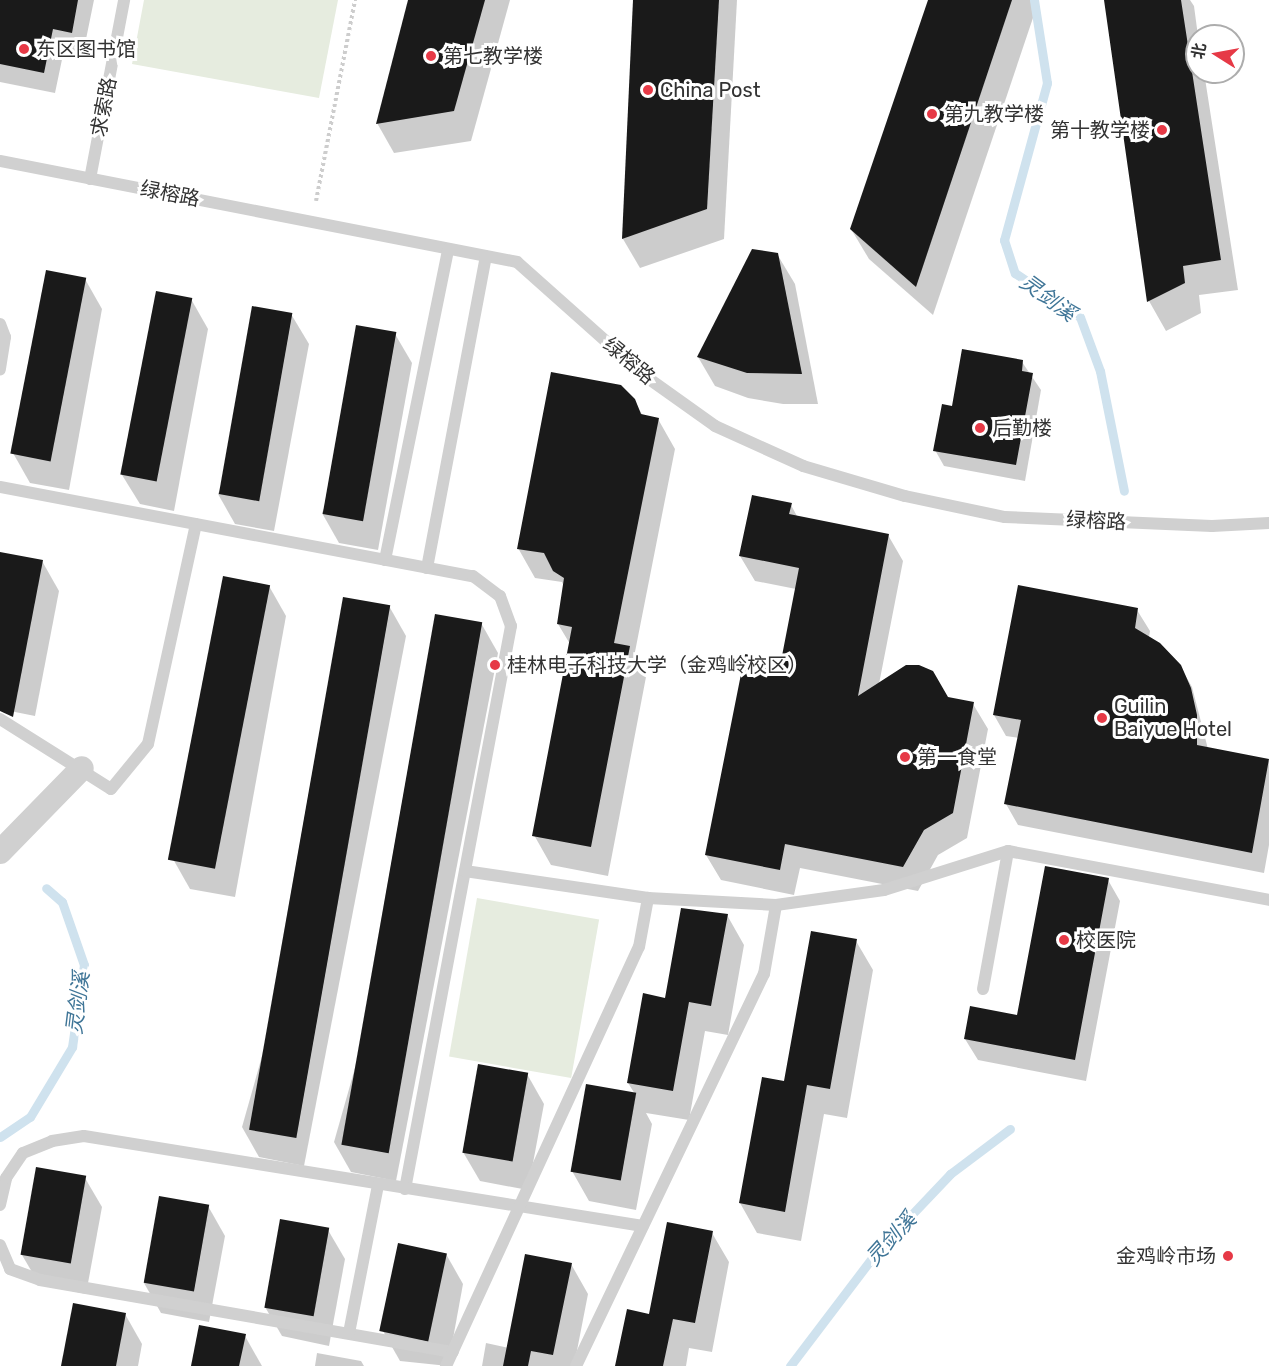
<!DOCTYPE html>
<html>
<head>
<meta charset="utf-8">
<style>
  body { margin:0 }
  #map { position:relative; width:1269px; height:1366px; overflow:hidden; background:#fff; font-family:Rubik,"Noto Sans SC",sans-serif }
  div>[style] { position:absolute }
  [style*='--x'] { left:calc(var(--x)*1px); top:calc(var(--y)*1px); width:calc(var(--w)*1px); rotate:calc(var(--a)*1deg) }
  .green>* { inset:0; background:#e6ecdf; transform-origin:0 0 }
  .shadow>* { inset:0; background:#0003 }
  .stream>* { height:9px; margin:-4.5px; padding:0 4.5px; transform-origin:4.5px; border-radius:4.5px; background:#cfe2ee }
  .building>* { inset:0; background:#1a1a1a; transform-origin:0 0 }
  .path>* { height:4px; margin-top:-2px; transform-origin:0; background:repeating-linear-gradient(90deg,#cdcdcd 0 3px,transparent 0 6px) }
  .service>* { height:12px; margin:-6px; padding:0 6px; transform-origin:6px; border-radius:6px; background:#d0d0d0 }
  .minor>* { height:24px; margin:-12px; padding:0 12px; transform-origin:12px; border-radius:12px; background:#d0d0d0 }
  .dots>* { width:16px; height:16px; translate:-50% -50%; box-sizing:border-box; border:3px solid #fff; border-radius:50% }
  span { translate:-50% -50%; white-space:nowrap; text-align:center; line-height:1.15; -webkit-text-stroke:6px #fff; paint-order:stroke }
  .poi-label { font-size:20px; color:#333 }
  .left { translate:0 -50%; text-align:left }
  .right { translate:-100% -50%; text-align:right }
  .street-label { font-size:20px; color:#333 }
  .water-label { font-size:21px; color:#3f7597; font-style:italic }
  .north { position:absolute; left:1185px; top:24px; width:60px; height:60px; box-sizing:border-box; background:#fff; border:2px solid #adadad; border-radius:50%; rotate:281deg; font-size:16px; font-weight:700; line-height:24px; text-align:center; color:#333 }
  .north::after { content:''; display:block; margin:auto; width:21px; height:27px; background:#e63946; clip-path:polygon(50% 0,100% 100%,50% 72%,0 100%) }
</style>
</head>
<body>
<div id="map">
  <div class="green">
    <i style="clip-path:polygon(144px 0,338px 0,319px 98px,132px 64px)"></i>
    <i style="left:477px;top:898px;width:124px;height:161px;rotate:10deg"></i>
  </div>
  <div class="shadow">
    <i style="clip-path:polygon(0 0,94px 0,83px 54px,64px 50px,55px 93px,0 82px)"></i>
    <i style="clip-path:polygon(409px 0,510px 0,471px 141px,394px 153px,377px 123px)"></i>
    <i style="clip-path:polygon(635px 0,737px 0,724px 239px,640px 268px,623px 239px)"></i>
    <i style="clip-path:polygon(930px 0,1036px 0,1038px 3px,933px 315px,869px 259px,851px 229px)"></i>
    <i style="clip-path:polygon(1106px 0,1190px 0,1194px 6px,1198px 36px,1197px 72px,1204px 72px,1238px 290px,1199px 295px,1201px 313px,1166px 331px,1149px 301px)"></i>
    <i style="clip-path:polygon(777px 254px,795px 284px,818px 404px,783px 404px,748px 398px,715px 386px,698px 357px)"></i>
    <i style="clip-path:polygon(85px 279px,102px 309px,69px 490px,30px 483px,13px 453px)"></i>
    <i style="clip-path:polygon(191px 299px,208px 329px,174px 511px,140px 504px,122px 475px)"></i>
    <i style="clip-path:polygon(291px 314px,309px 344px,274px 531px,235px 524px,218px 494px)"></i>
    <i style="clip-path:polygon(395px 334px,412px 363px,378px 550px,339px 543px,322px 513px)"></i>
    <i style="clip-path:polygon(1022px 362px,1041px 390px,1025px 481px,944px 466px,935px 450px,953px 408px)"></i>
    <i style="clip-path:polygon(634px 400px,643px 416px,658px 419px,675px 449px,634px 657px,646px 677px,608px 876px,551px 865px,534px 835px,570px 644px,558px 624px,564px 587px,562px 582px,535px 578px,518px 548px)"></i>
    <i style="clip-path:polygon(791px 505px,798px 518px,888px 535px,903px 561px,879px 684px,973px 704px,988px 729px,967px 838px,938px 855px,918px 891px,800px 868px,794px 895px,721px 880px,706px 855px,782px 662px,796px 589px,755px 581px,740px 556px)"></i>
    <i style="clip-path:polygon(0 553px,42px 561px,59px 591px,35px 716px,0 709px)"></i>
    <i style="clip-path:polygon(269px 586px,286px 616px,235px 897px,190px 889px,173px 859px)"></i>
    <i style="clip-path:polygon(389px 606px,406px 636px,304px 1166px,259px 1157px,242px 1127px)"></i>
    <i style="clip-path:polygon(1137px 610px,1150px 631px,1149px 637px,1180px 666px,1192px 687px,1208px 749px,1269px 761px,1269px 845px,1264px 873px,1018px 825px,1006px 804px,1019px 738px,1006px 736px,994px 715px)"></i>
    <i style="clip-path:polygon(481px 623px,498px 653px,396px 1181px,351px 1172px,334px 1142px)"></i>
    <i style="clip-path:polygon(1108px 880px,1120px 901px,1086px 1081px,978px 1060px,965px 1039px,1018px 1016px)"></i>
    <i style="clip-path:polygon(727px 915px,744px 945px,728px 1035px,705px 1031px,689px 1120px,646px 1113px,652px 1124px,636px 1210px,589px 1201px,572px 1171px,635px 1094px,628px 1083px,667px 999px)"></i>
    <i style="clip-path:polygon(856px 941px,873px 970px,847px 1118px,824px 1114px,801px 1241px,757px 1233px,740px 1203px,785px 1083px)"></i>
    <i style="clip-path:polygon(527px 1074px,544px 1104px,528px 1190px,480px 1181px,463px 1152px)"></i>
    <i style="clip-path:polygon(85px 1178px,102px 1207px,86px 1294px,39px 1284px,22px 1255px)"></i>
    <i style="clip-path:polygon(208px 1206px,225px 1236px,209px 1322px,161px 1313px,144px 1283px)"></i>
    <i style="clip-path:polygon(328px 1230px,345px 1259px,329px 1346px,282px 1336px,265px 1307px)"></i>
    <i style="clip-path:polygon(712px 1233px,729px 1262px,712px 1352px,689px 1348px,686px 1366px,617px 1366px)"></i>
    <i style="clip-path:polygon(446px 1254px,463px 1284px,448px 1366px,400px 1361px,383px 1331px)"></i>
    <i style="clip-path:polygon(571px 1264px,588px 1294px,574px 1366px,482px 1366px,486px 1343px,509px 1348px)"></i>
    <i style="clip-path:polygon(125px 1314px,142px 1344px,138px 1366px,63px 1366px)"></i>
    <i style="clip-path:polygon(245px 1336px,262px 1366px,192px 1366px)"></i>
    <i style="clip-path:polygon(317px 1353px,361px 1361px,364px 1366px,315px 1366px)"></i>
  </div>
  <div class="stream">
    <i style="--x:1034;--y:0;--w:84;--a:81.1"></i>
    <i style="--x:1047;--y:83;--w:163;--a:105.3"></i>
    <i style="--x:1004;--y:240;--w:35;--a:72"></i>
    <i style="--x:1015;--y:273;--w:78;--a:34.1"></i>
    <i style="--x:1080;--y:317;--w:58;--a:69.7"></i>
    <i style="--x:1100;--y:371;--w:122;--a:78.7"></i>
    <i style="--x:0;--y:1137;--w:36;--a:-34"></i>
    <i style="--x:30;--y:1117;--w:82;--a:-59"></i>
    <i style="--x:72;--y:1047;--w:83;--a:-81.7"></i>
    <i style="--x:84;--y:965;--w:67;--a:-109.2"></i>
    <i style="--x:62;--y:902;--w:21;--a:-139"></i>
    <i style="--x:790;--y:1366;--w:146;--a:-52.8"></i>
    <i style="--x:878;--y:1250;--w:105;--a:-46.5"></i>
    <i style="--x:950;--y:1174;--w:75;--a:-36.9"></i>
  </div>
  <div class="building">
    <i style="clip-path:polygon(0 0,78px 0,72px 33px,53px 29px,44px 73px,0 64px)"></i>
    <i style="clip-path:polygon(408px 0,485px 0,454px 111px,376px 124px)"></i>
    <i style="clip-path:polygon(633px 0,719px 0,707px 209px,622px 239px)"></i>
    <i style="clip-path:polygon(928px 0,1012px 0,916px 287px,850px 229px)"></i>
    <i style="clip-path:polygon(1104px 0,1181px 0,1221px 260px,1183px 266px,1185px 283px,1147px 302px)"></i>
    <i style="clip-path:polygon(752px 249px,778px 253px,802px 374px,747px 373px,697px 357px)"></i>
    <i style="left:46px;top:270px;width:41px;height:187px;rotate:11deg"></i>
    <i style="left:156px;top:291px;width:37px;height:187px;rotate:11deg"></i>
    <i style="left:252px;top:306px;width:41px;height:191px;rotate:10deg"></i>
    <i style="left:356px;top:325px;width:41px;height:192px;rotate:10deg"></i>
    <i style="clip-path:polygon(962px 349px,1023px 360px,1022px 371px,1033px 373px,1016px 465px,933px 451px,942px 404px,952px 406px)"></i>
    <i style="clip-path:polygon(551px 372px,621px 385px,635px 399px,641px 414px,659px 418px,614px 643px,630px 646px,591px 847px,532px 836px,572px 627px,557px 624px,564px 578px,553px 571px,544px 553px,517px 549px)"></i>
    <i style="clip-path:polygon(752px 495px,792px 503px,789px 514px,889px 534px,858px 696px,906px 665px,919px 665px,933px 671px,948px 697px,974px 702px,953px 813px,924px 830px,903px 867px,785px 844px,780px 870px,705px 855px,745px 654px,781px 661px,799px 568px,739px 556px)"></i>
    <i style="clip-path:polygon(0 552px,43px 560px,13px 717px,0 711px)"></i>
    <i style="left:223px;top:576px;width:48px;height:289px;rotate:11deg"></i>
    <i style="clip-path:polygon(1018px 585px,1138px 608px,1135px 628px,1160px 643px,1181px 665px,1191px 688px,1197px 715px,1197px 745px,1269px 759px,1252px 853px,1004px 804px,1021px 720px,993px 715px)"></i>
    <i style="left:343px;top:597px;width:48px;height:541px;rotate:10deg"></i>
    <i style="left:435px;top:614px;width:48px;height:539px;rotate:10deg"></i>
    <i style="clip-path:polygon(1045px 866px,1109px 878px,1075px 1060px,964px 1039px,970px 1006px,1017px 1015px)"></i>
    <i style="clip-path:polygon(681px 908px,728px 914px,711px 1006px,689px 1002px,673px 1091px,627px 1083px,643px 993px,665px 998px)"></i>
    <i style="clip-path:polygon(811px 931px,857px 939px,830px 1089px,807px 1085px,785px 1212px,739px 1203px,762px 1077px,784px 1081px)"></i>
    <i style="left:478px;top:1064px;width:51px;height:90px;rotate:10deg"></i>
    <i style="left:586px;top:1084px;width:51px;height:89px;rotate:10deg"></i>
    <i style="left:36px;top:1167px;width:51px;height:89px;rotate:10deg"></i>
    <i style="left:159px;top:1196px;width:51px;height:88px;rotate:10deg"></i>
    <i style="left:280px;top:1219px;width:50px;height:90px;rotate:10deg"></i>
    <i style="clip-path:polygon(667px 1222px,713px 1231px,695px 1323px,673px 1319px,663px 1366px,615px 1366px,627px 1309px,649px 1314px)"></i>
    <i style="left:398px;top:1243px;width:50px;height:90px;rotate:12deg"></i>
    <i style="clip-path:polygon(525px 1254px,572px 1263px,553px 1355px,531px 1351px,528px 1366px,503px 1366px)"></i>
    <i style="clip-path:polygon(73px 1303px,126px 1313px,116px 1366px,61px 1366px)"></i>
    <i style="clip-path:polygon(199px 1325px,246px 1334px,239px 1366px,191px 1366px)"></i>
  </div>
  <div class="path">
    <i style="--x:316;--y:201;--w:205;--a:-79"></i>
  </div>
  <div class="service">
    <i style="--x:0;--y:161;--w:527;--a:11.05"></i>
    <i style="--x:517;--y:262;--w:171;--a:41.7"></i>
    <i style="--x:645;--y:376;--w:86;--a:35.5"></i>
    <i style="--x:715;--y:426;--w:97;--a:24.4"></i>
    <i style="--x:803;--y:466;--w:106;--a:16.4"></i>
    <i style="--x:905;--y:496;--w:102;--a:11.9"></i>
    <i style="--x:1005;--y:517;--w:207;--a:2.5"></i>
    <i style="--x:1212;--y:526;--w:57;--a:-3"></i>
    <i style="--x:90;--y:179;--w:182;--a:-79.2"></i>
    <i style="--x:0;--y:324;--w:14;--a:69"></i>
    <i style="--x:5;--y:337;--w:33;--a:99"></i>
    <i style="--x:0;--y:487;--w:481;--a:10.7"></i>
    <i style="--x:473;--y:576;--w:34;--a:37"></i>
    <i style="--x:500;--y:596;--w:32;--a:70"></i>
    <i style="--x:511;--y:626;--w:573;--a:100.66"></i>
    <i style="--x:385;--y:560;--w:317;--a:-78.5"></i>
    <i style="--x:427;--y:568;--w:317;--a:-79.3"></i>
    <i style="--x:0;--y:719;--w:131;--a:32.2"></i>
    <i style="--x:111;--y:789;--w:58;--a:-50.6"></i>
    <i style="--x:148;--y:744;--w:225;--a:-77.7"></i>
    <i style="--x:465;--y:871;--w:185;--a:8.4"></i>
    <i style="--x:648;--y:898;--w:128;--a:3.1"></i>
    <i style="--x:776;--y:905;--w:109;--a:-7.9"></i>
    <i style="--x:884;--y:890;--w:130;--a:-17.5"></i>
    <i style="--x:1008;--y:851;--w:266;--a:10.6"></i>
    <i style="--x:983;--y:989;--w:140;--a:-79.7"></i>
    <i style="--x:0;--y:1205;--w:28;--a:-77"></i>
    <i style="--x:6;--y:1178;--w:30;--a:-56"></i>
    <i style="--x:23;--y:1153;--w:31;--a:-22"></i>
    <i style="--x:52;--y:1141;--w:32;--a:-9"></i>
    <i style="--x:84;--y:1136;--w:566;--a:9.15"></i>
    <i style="--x:0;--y:1245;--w:26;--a:67"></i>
    <i style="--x:10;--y:1269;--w:32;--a:20"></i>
    <i style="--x:40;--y:1280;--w:419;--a:9.9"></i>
    <i style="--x:349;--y:1333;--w:151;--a:-78.9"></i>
    <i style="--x:446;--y:1366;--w:461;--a:-65.3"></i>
    <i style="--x:639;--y:947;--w:50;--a:-79.6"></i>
    <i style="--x:576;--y:1366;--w:435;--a:-64.4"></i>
    <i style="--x:764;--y:974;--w:70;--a:-80.1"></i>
  </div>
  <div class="minor">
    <i style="--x:0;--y:852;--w:117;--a:-45.7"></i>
  </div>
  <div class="dots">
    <i style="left:24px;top:49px;background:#e63946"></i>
    <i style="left:431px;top:56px;background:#e63946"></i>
    <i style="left:648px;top:90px;background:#e63946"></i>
    <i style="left:932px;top:114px;background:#e63946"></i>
    <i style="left:1162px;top:130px;background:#e63946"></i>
    <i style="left:980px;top:428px;background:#e63946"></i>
    <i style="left:495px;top:665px;background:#e63946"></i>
    <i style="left:1102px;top:718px;background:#e63946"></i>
    <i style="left:905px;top:757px;background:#e63946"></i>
    <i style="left:1064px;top:940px;background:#e63946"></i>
    <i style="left:1228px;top:1256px;background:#e63946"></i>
  </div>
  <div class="poi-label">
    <span class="left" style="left:36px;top:49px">东区图书馆</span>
    <span class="left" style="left:443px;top:56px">第七教学楼</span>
    <span class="left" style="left:660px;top:90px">China Post</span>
    <span class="left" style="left:944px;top:114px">第九教学楼</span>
    <span class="right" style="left:1150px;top:130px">第十教学楼</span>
    <span class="left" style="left:992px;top:428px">后勤楼</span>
    <span class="left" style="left:507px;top:665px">桂林电子科技大学（金鸡岭校区）</span>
    <span class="left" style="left:1114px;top:718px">Guilin<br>Baiyue Hotel</span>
    <span class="left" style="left:917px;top:757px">第一食堂</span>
    <span class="left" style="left:1076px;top:940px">校医院</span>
    <span class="right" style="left:1216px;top:1256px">金鸡岭市场</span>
  </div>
  <div class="street-label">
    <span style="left:104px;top:107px;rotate:-79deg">求索路</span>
    <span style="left:170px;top:194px;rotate:11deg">绿榕路</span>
    <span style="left:629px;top:361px;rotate:40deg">绿榕路</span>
    <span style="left:1096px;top:521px;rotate:3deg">绿榕路</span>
  </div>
  <div class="water-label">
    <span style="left:1048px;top:298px;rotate:36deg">灵剑溪</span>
    <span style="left:78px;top:1003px;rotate:-83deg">灵剑溪</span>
    <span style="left:891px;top:1239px;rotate:-48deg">灵剑溪</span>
  </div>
  <div class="north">北</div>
</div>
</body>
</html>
